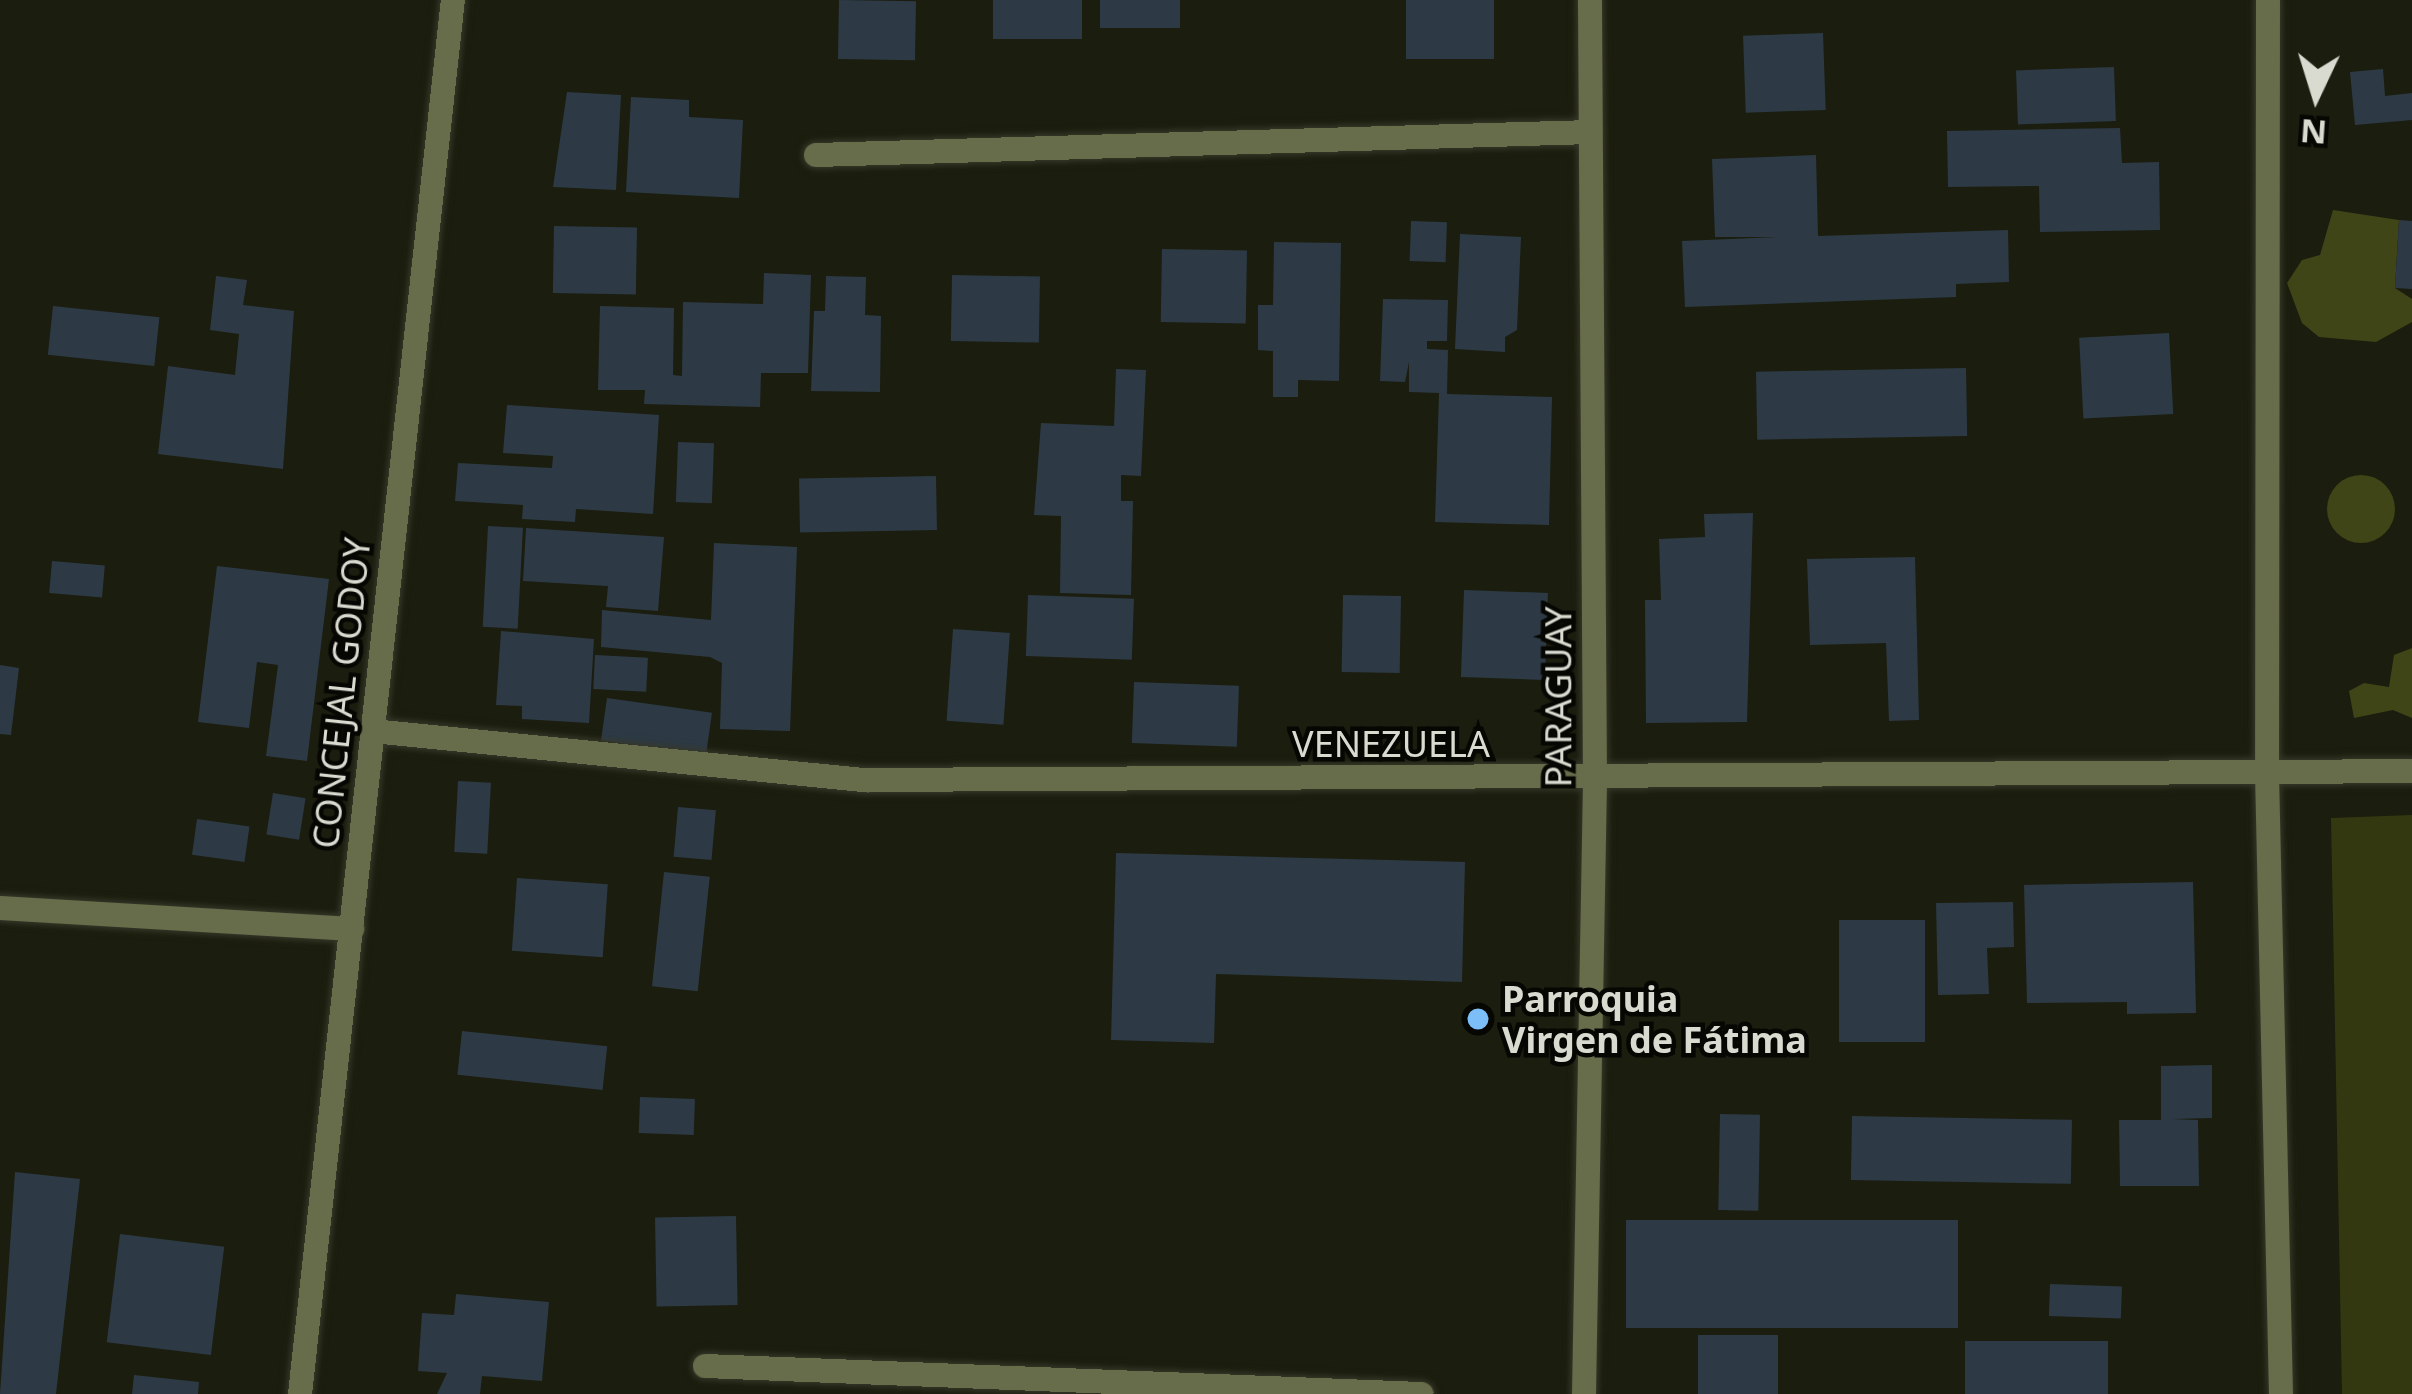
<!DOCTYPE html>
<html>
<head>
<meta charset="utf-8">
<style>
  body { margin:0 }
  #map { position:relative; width:2412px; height:1394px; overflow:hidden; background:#1b1d0e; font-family:"Noto Sans",sans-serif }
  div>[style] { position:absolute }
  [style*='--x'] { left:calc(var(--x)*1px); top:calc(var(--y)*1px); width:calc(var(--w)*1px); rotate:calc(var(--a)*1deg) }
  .green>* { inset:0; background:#333811 }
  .forest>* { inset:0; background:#404518 }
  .round { border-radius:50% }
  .building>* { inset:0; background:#2d3a45; transform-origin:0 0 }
  .roads { filter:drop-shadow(0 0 3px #363829) drop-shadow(0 0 3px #363829) }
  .street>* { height:24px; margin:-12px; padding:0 12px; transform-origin:12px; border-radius:12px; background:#676c4b }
  .dots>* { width:33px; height:33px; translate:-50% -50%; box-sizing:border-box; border:6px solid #060703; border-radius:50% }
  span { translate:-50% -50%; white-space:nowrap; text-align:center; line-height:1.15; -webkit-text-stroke:9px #060703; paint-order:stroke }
  .street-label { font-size:36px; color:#d9dbd1 }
  .poi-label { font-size:36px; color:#d9dbd1; font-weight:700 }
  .left { translate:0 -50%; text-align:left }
  .north { position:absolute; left:2256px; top:36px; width:120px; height:120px; -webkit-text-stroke:9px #060703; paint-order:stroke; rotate:184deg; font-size:33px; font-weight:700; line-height:48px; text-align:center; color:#d9dbd1 }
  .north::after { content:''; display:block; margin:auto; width:42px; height:54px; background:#d9dbd1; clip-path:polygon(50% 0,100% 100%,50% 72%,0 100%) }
</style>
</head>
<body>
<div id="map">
  <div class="green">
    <i style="clip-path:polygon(2412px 815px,2412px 1394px,2342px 1394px,2331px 818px)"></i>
  </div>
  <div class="forest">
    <i style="clip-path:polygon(2333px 210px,2399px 220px,2395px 288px,2412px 299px,2412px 322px,2376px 342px,2319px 337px,2302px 323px,2287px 283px,2302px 260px,2320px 255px)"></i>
    <i class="round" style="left:2327px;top:475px;width:68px;height:68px"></i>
    <i style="clip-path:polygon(2412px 648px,2412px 718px,2393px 710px,2354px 718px,2349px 691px,2364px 683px,2389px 687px,2394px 655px)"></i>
  </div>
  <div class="building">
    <i style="left:839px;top:0;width:77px;height:59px;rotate:1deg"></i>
    <i style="left:993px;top:0;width:89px;height:39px"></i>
    <i style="left:1100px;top:0;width:80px;height:28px"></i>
    <i style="left:1406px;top:0;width:88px;height:59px"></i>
    <i style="left:1823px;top:33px;width:77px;height:80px;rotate:88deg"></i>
    <i style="left:2114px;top:67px;width:54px;height:98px;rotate:88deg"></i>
    <i style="clip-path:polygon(2383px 69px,2385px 96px,2412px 93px,2412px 120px,2355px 125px,2350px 72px)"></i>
    <i style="clip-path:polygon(567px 92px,621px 95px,616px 190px,553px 187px)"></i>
    <i style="clip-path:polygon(631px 97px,689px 100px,689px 117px,743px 120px,739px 198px,626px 192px)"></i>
    <i style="clip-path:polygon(2120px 128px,2122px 163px,2159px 162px,2160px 230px,2040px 232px,2039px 186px,1948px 187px,1947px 131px)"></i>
    <i style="clip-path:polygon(1816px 155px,1818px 236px,2008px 230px,2009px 282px,1956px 284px,1956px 297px,1685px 307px,1682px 241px,1778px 237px,1715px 237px,1712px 159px)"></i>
    <i style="clip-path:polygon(2399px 220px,2412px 221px,2412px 289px,2395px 288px)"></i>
    <i style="left:1411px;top:221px;width:36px;height:40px;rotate:2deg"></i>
    <i style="left:554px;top:226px;width:83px;height:67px;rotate:1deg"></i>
    <i style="clip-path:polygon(1460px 234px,1521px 237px,1517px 330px,1505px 337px,1505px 352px,1455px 349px)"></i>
    <i style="clip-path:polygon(1274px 242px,1341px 243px,1339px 381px,1298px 380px,1298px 397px,1273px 397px,1273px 351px,1258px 350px,1258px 305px,1273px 305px)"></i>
    <i style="left:1162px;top:249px;width:85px;height:73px;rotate:1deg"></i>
    <i style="clip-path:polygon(764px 273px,811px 275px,808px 373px,761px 373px,760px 407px,644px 404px,645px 390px,598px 390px,600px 306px,674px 308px,673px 375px,682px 376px,683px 302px,763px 304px)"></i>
    <i style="left:952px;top:275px;width:88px;height:66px;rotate:1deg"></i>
    <i style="clip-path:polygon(216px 276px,247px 280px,243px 305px,294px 311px,283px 469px,158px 454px,168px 366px,235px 375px,239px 334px,210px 330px)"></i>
    <i style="clip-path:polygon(826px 276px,866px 277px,865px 315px,881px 316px,880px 392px,811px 391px,814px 311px,825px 311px)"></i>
    <i style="clip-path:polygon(1383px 299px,1448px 300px,1447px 341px,1427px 341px,1427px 349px,1448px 350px,1447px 394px,1552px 397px,1549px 525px,1435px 522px,1439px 393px,1409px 392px,1409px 362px,1405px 382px,1380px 381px)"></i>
    <i style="left:53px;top:306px;width:107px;height:49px;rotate:6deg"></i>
    <i style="left:2169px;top:333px;width:81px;height:90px;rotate:87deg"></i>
    <i style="left:1966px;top:368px;width:68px;height:210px;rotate:89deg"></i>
    <i style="clip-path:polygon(1116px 369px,1146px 370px,1141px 476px,1121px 475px,1121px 501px,1133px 501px,1131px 595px,1060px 593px,1061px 516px,1034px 515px,1041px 423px,1114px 426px)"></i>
    <i style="clip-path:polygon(507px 405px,659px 415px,653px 514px,576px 509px,575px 522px,522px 519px,523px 505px,455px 501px,458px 463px,552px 468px,553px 456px,503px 453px)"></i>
    <i style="left:678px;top:442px;width:36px;height:60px;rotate:2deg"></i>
    <i style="left:936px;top:476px;width:54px;height:137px;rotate:89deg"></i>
    <i style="clip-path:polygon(1753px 513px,1747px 722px,1646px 723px,1645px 600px,1661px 600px,1659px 539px,1705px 537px,1704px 514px)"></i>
    <i style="left:488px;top:526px;width:35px;height:101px;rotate:3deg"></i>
    <i style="clip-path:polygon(526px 528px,664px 537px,658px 611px,606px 607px,608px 586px,523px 581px)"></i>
    <i style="clip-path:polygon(714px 543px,797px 547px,790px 731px,720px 729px,722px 663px,710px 657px,601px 647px,602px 610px,711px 620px)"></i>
    <i style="clip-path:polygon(1915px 557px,1919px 720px,1889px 721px,1886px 643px,1810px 645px,1807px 559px)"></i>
    <i style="left:52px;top:561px;width:53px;height:32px;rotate:5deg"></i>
    <i style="clip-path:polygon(217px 566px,329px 579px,307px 761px,266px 756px,278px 665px,257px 662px,249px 728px,198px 722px)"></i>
    <i style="left:1464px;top:590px;width:84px;height:87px;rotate:2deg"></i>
    <i style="left:1028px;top:595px;width:106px;height:61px;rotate:2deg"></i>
    <i style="left:1343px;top:595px;width:58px;height:77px;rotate:1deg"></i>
    <i style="left:953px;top:629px;width:57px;height:92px;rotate:4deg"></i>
    <i style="clip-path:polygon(501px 631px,594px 639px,589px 723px,522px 719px,522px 706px,496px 705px)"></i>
    <i style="left:595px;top:655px;width:53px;height:34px;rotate:3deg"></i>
    <i style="clip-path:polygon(0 665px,19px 668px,11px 735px,0 734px)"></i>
    <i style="left:1134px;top:682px;width:105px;height:61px;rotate:2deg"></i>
    <i style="left:607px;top:698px;width:106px;height:43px;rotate:8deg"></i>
    <i style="left:458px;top:781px;width:33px;height:71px;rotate:3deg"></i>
    <i style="left:273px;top:793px;width:33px;height:42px;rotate:9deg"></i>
    <i style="left:678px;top:807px;width:38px;height:50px;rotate:5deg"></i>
    <i style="left:197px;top:819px;width:53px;height:36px;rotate:8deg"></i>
    <i style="clip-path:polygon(1116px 853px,1465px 862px,1462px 982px,1216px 974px,1214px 1043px,1111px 1040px)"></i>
    <i style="left:664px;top:872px;width:46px;height:115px;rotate:6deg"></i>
    <i style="left:517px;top:878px;width:91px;height:73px;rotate:4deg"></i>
    <i style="clip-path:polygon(2193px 882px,2196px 1013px,2127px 1014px,2127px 1002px,2027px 1003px,2024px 885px)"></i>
    <i style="clip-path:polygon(2013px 902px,2014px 947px,1987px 948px,1989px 994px,1938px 995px,1936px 903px)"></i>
    <i style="left:1925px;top:920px;width:122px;height:86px;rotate:90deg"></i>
    <i style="left:462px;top:1031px;width:146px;height:44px;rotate:6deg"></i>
    <i style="clip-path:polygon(2212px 1065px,2212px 1118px,2171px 1119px,2198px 1120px,2199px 1186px,2120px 1186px,2119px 1120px,2161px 1120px,2161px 1066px)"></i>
    <i style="left:640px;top:1097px;width:55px;height:36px;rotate:2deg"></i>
    <i style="left:1720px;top:1114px;width:40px;height:96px;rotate:1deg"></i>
    <i style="left:1852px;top:1116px;width:220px;height:64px;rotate:1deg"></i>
    <i style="clip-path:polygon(15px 1172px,80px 1179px,56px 1394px,0 1394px)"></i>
    <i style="left:736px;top:1216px;width:89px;height:81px;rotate:89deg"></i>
    <i style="left:1626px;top:1220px;width:332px;height:108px"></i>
    <i style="left:120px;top:1234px;width:105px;height:109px;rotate:7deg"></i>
    <i style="left:2050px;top:1284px;width:72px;height:32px;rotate:2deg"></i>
    <i style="clip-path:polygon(456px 1294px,549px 1302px,542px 1381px,482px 1376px,480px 1394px,437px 1394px,447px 1373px,418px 1371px,422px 1313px,454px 1315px)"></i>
    <i style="left:1778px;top:1335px;width:59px;height:80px;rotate:90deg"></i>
    <i style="left:2108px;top:1341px;width:53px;height:143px;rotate:90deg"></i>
    <i style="clip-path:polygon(134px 1375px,199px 1382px,198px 1394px,132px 1394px)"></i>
  </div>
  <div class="roads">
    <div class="street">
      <i style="--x:2268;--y:0;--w:773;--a:90.07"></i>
      <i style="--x:2267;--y:773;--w:621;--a:88.71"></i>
      <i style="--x:816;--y:155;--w:774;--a:-1.7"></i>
      <i style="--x:372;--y:731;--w:497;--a:5.7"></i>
      <i style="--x:867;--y:780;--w:1545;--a:-0.33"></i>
      <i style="--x:0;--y:908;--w:353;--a:3.4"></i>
      <i style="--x:705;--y:1366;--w:717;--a:2.24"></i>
      <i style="--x:300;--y:1394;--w:1402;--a:-83.74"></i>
      <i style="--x:1584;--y:1394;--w:614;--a:-88.97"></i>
      <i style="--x:1595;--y:780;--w:780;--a:-90.37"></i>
    </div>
  </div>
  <div class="dots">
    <i style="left:1478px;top:1019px;background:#7bbef8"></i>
  </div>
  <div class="street-label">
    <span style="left:341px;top:693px;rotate:-84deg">CONCEJAL GODOY</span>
    <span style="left:1558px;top:697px;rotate:-90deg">PARAGUAY</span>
    <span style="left:1391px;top:744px">VENEZUELA</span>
  </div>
  <div class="poi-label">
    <span class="left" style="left:1502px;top:1019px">Parroquia<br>Virgen de Fátima</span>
  </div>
  <div class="north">N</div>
</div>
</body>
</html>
